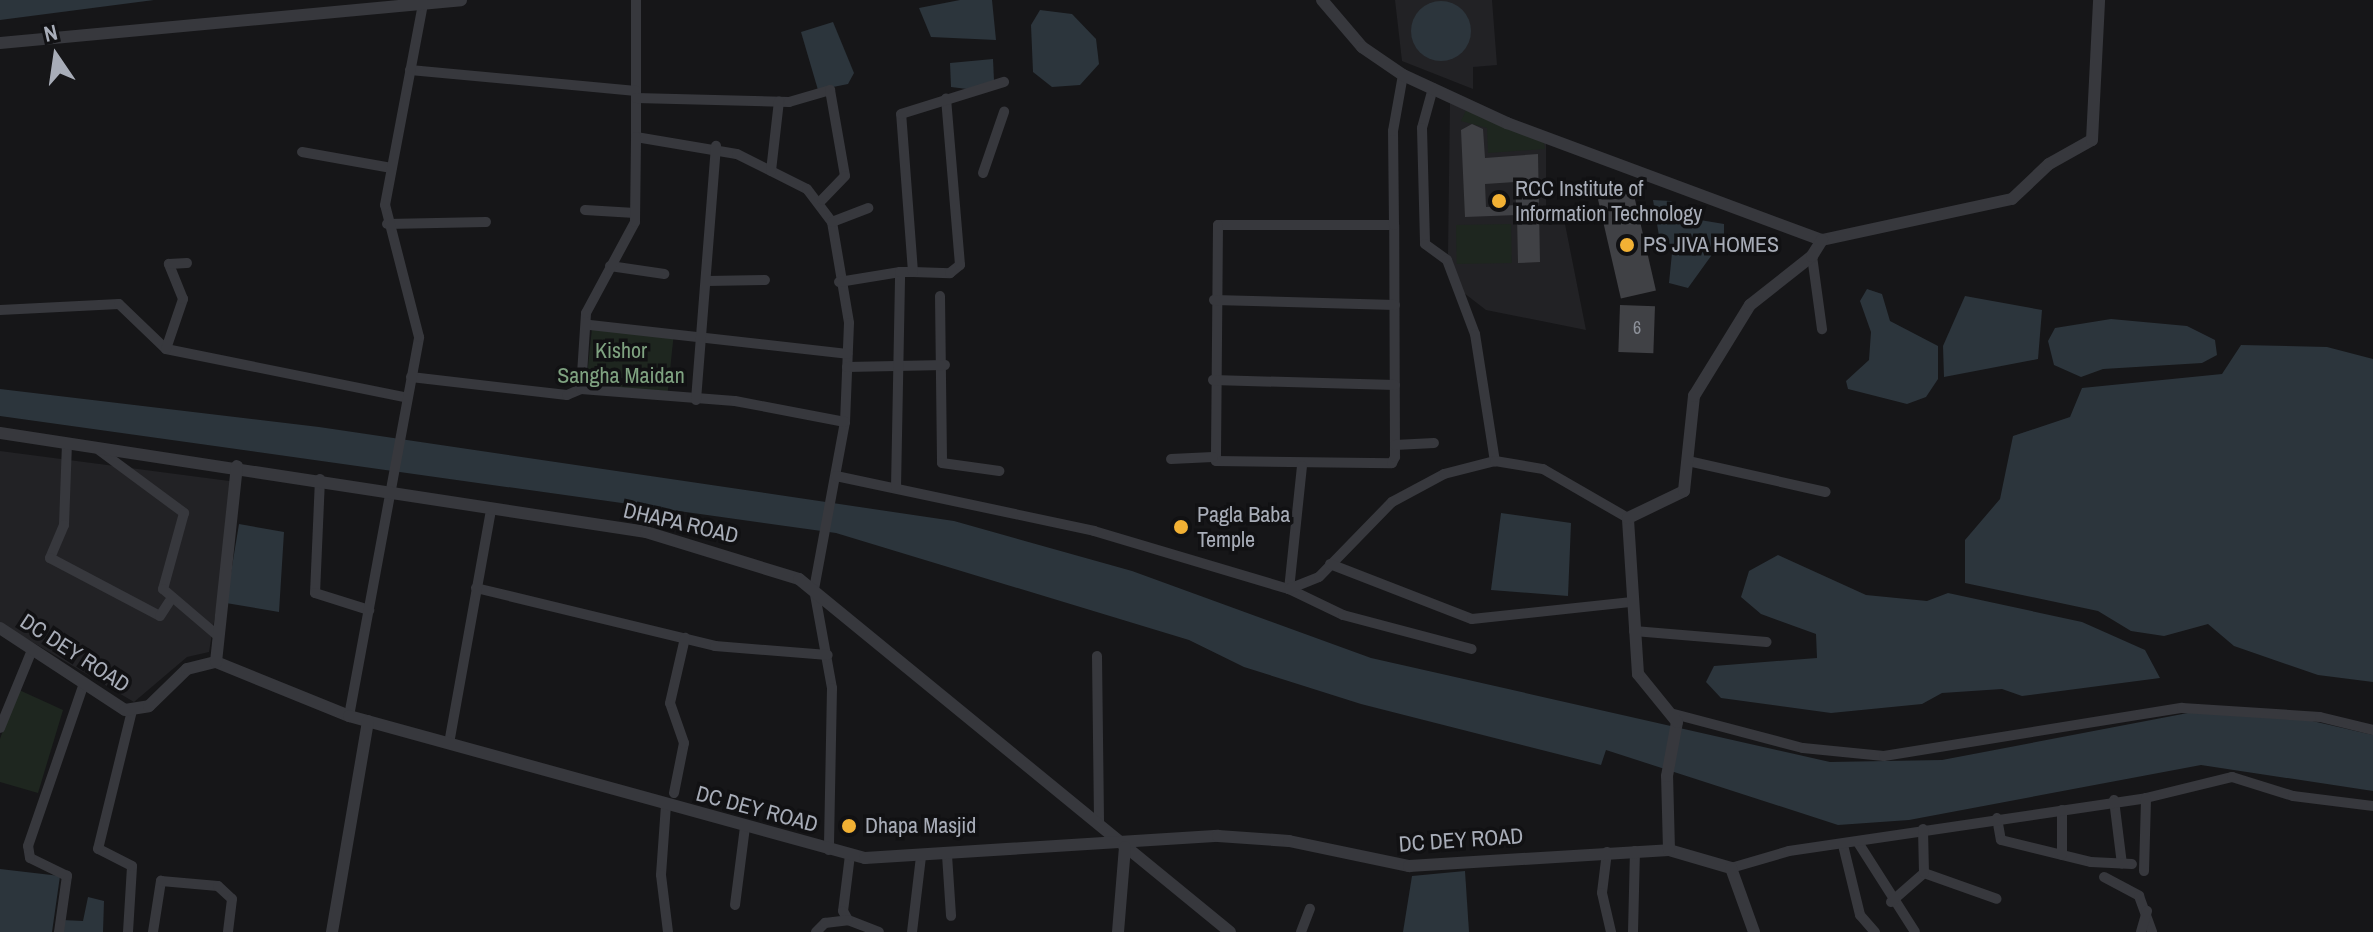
<!DOCTYPE html>
<html>
<head>
<meta charset="utf-8">
<style>
  body { margin:0 }
  #map { position:relative; width:2373px; height:932px; overflow:hidden; background:#161618; font-family:"Archivo Narrow",sans-serif }
  div>[style] { position:absolute }
  [style*='--x'] { left:calc(var(--x)*1px); top:calc(var(--y)*1px); width:calc(var(--w)*1px); rotate:calc(var(--a)*1deg) }
  .built>* { inset:0; background:#222225 }
  .green>* { inset:0; background:#1e261f; transform-origin:0 0 }
  .water>* { inset:0; background:#2c353c }
  .round { border-radius:50% }
  .building>* { inset:0; background:#404145; transform-origin:0 0 }
  .minor>* { height:10px; margin:-5px; padding:0 5px; transform-origin:5px; border-radius:5px; background:#37383d }
  .tertiary>* { height:12px; margin:-6px; padding:0 6px; transform-origin:6px; border-radius:6px; background:#37383d }
  .dots>* { width:22px; height:22px; translate:-50% -50%; box-sizing:border-box; border:4px solid #111113; border-radius:50% }
  span { translate:-50% -50%; white-space:nowrap; text-align:center; line-height:1.15; -webkit-text-stroke:7px #111113; paint-order:stroke }
  .number-label { font-size:18px; color:#8e929b }
  .number-label span { -webkit-text-stroke-width:0 }
  .poi-label { font-size:22px; color:#a8adb8 }
  .left { translate:0 -50%; text-align:left }
  .park-label { font-size:22px; color:#7fa381 }
  .street-label { font-size:22px; color:#a8adb8 }
  .north { position:absolute; left:16px; top:16px; width:80px; height:80px; -webkit-text-stroke:6px #111113; paint-order:stroke; rotate:347deg; font-size:22px; font-weight:700; line-height:32px; text-align:center; color:#a8adb8 }
  .north::after { content:''; display:block; margin:auto; width:28px; height:36px; background:#a8adb8; clip-path:polygon(50% 0,100% 100%,50% 72%,0 100%) }
</style>
</head>
<body>
<div id="map">
  <div class="built">
    <i style="clip-path:polygon(1395px 0,1492px 0,1497px 65px,1473px 67px,1473px 89px,1402px 61px)"></i>
    <i style="clip-path:polygon(1450px 102px,1546px 143px,1546px 220px,1565px 224px,1586px 330px,1486px 310px,1464px 293px,1448px 254px)"></i>
    <i style="clip-path:polygon(0 451px,237px 482px,209px 652px,187px 657px,134px 702px,0 623px)"></i>
  </div>
  <div class="green">
    <i style="clip-path:polygon(1467px 108px,1544px 143px,1545px 149px,1488px 153px,1487px 128px,1461px 121px)"></i>
    <i style="left:1511px;top:224px;width:39px;height:55px;rotate:89deg"></i>
    <i style="left:592px;top:328px;width:82px;height:63px;rotate:6deg"></i>
    <i style="clip-path:polygon(17px 689px,63px 710px,38px 793px,0 782px,0 739px)"></i>
  </div>
  <div class="water">
    <i style="clip-path:polygon(0 0,154px 0,0 20px)"></i>
    <i style="clip-path:polygon(960px 0,992px 0,996px 40px,931px 37px,919px 8px)"></i>
    <i class="round" style="left:1411px;top:1px;width:60px;height:60px"></i>
    <i style="clip-path:polygon(1040px 10px,1072px 14px,1096px 39px,1099px 64px,1080px 85px,1052px 87px,1033px 72px,1031px 25px)"></i>
    <i style="clip-path:polygon(833px 22px,854px 73px,848px 84px,818px 90px,801px 32px)"></i>
    <i style="clip-path:polygon(993px 59px,994px 81px,975px 90px,951px 87px,950px 63px)"></i>
    <i style="clip-path:polygon(1653px 200px,1671px 201px,1688px 218px,1724px 224px,1724px 238px,1688px 288px,1669px 283px,1672px 253px,1659px 236px)"></i>
    <i style="clip-path:polygon(1867px 289px,1882px 294px,1890px 321px,1938px 346px,1938px 379px,1926px 397px,1907px 404px,1848px 389px,1846px 381px,1869px 360px,1871px 332px,1860px 301px)"></i>
    <i style="clip-path:polygon(1965px 296px,2042px 310px,2038px 359px,1944px 377px,1943px 346px)"></i>
    <i style="clip-path:polygon(2111px 319px,2187px 326px,2215px 340px,2217px 355px,2202px 363px,2103px 369px,2081px 377px,2054px 365px,2048px 341px,2055px 328px)"></i>
    <i style="clip-path:polygon(2241px 345px,2327px 347px,2373px 359px,2373px 682px,2318px 675px,2234px 646px,2208px 624px,2164px 636px,2131px 631px,2098px 611px,1965px 583px,1965px 540px,2000px 499px,2013px 436px,2070px 417px,2082px 388px,2222px 374px)"></i>
    <i style="clip-path:polygon(0 389px,319px 427px,954px 521px,1132px 571px,1371px 658px,1830px 762px,1942px 760px,2193px 712px,2308px 720px,2373px 735px,2373px 791px,2201px 765px,1909px 820px,1838px 825px,1606px 750px,1601px 765px,1361px 704px,1244px 667px,1189px 640px,836px 533px,0 416px)"></i>
    <i style="clip-path:polygon(1501px 513px,1571px 523px,1568px 596px,1491px 590px)"></i>
    <i style="clip-path:polygon(239px 524px,284px 532px,279px 612px,226px 603px)"></i>
    <i style="clip-path:polygon(1778px 555px,1866px 595px,1927px 601px,1948px 593px,2082px 622px,2145px 650px,2160px 678px,2022px 696px,2002px 689px,1942px 693px,1922px 704px,1831px 713px,1721px 698px,1706px 682px,1714px 666px,1817px 658px,1816px 634px,1761px 614px,1741px 597px,1749px 571px)"></i>
    <i style="clip-path:polygon(0 869px,60px 876px,52px 932px,0 932px)"></i>
    <i style="clip-path:polygon(1465px 871px,1469px 932px,1403px 932px,1412px 876px)"></i>
    <i style="clip-path:polygon(88px 897px,104px 901px,103px 932px,61px 932px,62px 920px,83px 921px)"></i>
  </div>
  <div class="building">
    <i style="clip-path:polygon(evenodd,1472px 124px,1483px 129px,1485px 158px,1538px 154px,1540px 262px,1518px 263px,1517px 215px,1465px 217px,1461px 130px,1472px 124px,1515px 182px,1516px 205px,1486px 207px,1485px 184px,1515px 182px)"></i>
    <i style="left:1633px;top:191px;width:102px;height:36px;rotate:77deg"></i>
    <i style="left:1620px;top:305px;width:35px;height:47px;rotate:2deg"></i>
  </div>
  <div class="minor">
    <i style="--x:636;--y:0;--w:137;--a:90"></i>
    <i style="--x:636;--y:137;--w:102;--a:9.6"></i>
    <i style="--x:737;--y:154;--w:78;--a:26.6"></i>
    <i style="--x:807;--y:189;--w:41;--a:52.9"></i>
    <i style="--x:832;--y:222;--w:102;--a:80.4"></i>
    <i style="--x:849;--y:323;--w:99;--a:92.3"></i>
    <i style="--x:845;--y:422;--w:170;--a:100.5"></i>
    <i style="--x:814;--y:589;--w:101;--a:79.7"></i>
    <i style="--x:832;--y:688;--w:162;--a:91.1"></i>
    <i style="--x:410;--y:70;--w:227;--a:5.3"></i>
    <i style="--x:1433;--y:88;--w:41;--a:105.4"></i>
    <i style="--x:1422;--y:128;--w:116;--a:88.5"></i>
    <i style="--x:1425;--y:244;--w:27;--a:36"></i>
    <i style="--x:1447;--y:260;--w:79;--a:69.3"></i>
    <i style="--x:1475;--y:334;--w:129;--a:81.1"></i>
    <i style="--x:636;--y:98;--w:153;--a:1.5"></i>
    <i style="--x:789;--y:102;--w:43;--a:-16.3"></i>
    <i style="--x:830;--y:90;--w:87;--a:80.1"></i>
    <i style="--x:845;--y:176;--w:33;--a:134"></i>
    <i style="--x:302;--y:152;--w:91;--a:10.1"></i>
    <i style="--x:771;--y:171;--w:70;--a:-83.5"></i>
    <i style="--x:983;--y:173;--w:65;--a:-71"></i>
    <i style="--x:585;--y:210;--w:50;--a:3.4"></i>
    <i style="--x:832;--y:222;--w:39;--a:-21"></i>
    <i style="--x:387;--y:224;--w:99;--a:-1.2"></i>
    <i style="--x:1394;--y:225;--w:176;--a:180"></i>
    <i style="--x:1218;--y:225;--w:236;--a:90.5"></i>
    <i style="--x:1216;--y:461;--w:176;--a:0.7"></i>
    <i style="--x:1392;--y:463;--w:7;--a:-63"></i>
    <i style="--x:1395;--y:457;--w:232;--a:-90.2"></i>
    <i style="--x:1394;--y:225;--w:94;--a:-90.6"></i>
    <i style="--x:1393;--y:131;--w:57;--a:-79.9"></i>
    <i style="--x:1812;--y:256;--w:74;--a:82.2"></i>
    <i style="--x:610;--y:266;--w:55;--a:8.4"></i>
    <i style="--x:913;--y:272;--w:37;--a:2"></i>
    <i style="--x:950;--y:273;--w:13;--a:-39"></i>
    <i style="--x:960;--y:265;--w:167;--a:-94.8"></i>
    <i style="--x:707;--y:281;--w:58;--a:-1"></i>
    <i style="--x:839;--y:282;--w:62;--a:-9.3"></i>
    <i style="--x:940;--y:296;--w:167;--a:89.3"></i>
    <i style="--x:942;--y:463;--w:58;--a:8"></i>
    <i style="--x:1214;--y:300;--w:181;--a:1.6"></i>
    <i style="--x:0;--y:310;--w:119;--a:-2.9"></i>
    <i style="--x:119;--y:304;--w:65;--a:43.8"></i>
    <i style="--x:166;--y:349;--w:242;--a:11.4"></i>
    <i style="--x:590;--y:325;--w:259;--a:6.4"></i>
    <i style="--x:166;--y:349;--w:53;--a:-71.2"></i>
    <i style="--x:183;--y:299;--w:38;--a:-112"></i>
    <i style="--x:169;--y:264;--w:18;--a:-3"></i>
    <i style="--x:847;--y:367;--w:98;--a:-1.2"></i>
    <i style="--x:411;--y:377;--w:157;--a:6.6"></i>
    <i style="--x:567;--y:395;--w:15;--a:-23"></i>
    <i style="--x:581;--y:389;--w:76;--a:-86.2"></i>
    <i style="--x:586;--y:313;--w:103;--a:-61.7"></i>
    <i style="--x:635;--y:222;--w:85;--a:-89.3"></i>
    <i style="--x:1213;--y:380;--w:182;--a:1.6"></i>
    <i style="--x:581;--y:389;--w:154;--a:4.5"></i>
    <i style="--x:735;--y:401;--w:112;--a:10.8"></i>
    <i style="--x:696;--y:400;--w:255;--a:-85.5"></i>
    <i style="--x:67;--y:443;--w:82;--a:92.1"></i>
    <i style="--x:64;--y:525;--w:36;--a:113"></i>
    <i style="--x:50;--y:558;--w:124;--a:27.8"></i>
    <i style="--x:160;--y:616;--w:17;--a:-57"></i>
    <i style="--x:1395;--y:445;--w:39;--a:-3"></i>
    <i style="--x:99;--y:450;--w:106;--a:36.5"></i>
    <i style="--x:184;--y:513;--w:79;--a:105.4"></i>
    <i style="--x:163;--y:589;--w:72;--a:40.5"></i>
    <i style="--x:1171;--y:459;--w:42;--a:-2.7"></i>
    <i style="--x:1688;--y:461;--w:141;--a:12.7"></i>
    <i style="--x:1302;--y:466;--w:124;--a:96"></i>
    <i style="--x:1289;--y:589;--w:60;--a:25.7"></i>
    <i style="--x:1343;--y:615;--w:133;--a:14.8"></i>
    <i style="--x:836;--y:476;--w:264;--a:12"></i>
    <i style="--x:1094;--y:531;--w:203;--a:16.6"></i>
    <i style="--x:1289;--y:589;--w:32;--a:-22"></i>
    <i style="--x:1319;--y:577;--w:105;--a:-45.8"></i>
    <i style="--x:1392;--y:502;--w:59;--a:-28.3"></i>
    <i style="--x:1444;--y:474;--w:53;--a:-14.3"></i>
    <i style="--x:1495;--y:461;--w:49;--a:9.5"></i>
    <i style="--x:1543;--y:469;--w:98;--a:30"></i>
    <i style="--x:320;--y:479;--w:114;--a:92.5"></i>
    <i style="--x:315;--y:593;--w:57;--a:17.5"></i>
    <i style="--x:896;--y:488;--w:216;--a:-88.9"></i>
    <i style="--x:900;--y:272;--w:13;--a:0"></i>
    <i style="--x:913;--y:272;--w:158;--a:-94.3"></i>
    <i style="--x:901;--y:114;--w:108;--a:-17.3"></i>
    <i style="--x:1330;--y:564;--w:152;--a:21.2"></i>
    <i style="--x:1472;--y:619;--w:161;--a:-6.1"></i>
    <i style="--x:476;--y:588;--w:246;--a:13.6"></i>
    <i style="--x:715;--y:646;--w:113;--a:4.6"></i>
    <i style="--x:1634;--y:631;--w:133;--a:4.7"></i>
    <i style="--x:1097;--y:656;--w:167;--a:89.3"></i>
    <i style="--x:1674;--y:714;--w:133;--a:14.8"></i>
    <i style="--x:1803;--y:748;--w:81;--a:5.6"></i>
    <i style="--x:1884;--y:756;--w:302;--a:-9.2"></i>
    <i style="--x:2182;--y:708;--w:138;--a:3.7"></i>
    <i style="--x:2320;--y:717;--w:55;--a:13.8"></i>
    <i style="--x:349;--y:716;--w:385;--a:-79.5"></i>
    <i style="--x:419;--y:337;--w:136;--a:-104.4"></i>
    <i style="--x:385;--y:205;--w:206;--a:-79.3"></i>
    <i style="--x:0;--y:728;--w:84;--a:-67.7"></i>
    <i style="--x:450;--y:738;--w:232;--a:-79.8"></i>
    <i style="--x:674;--y:793;--w:51;--a:-78.7"></i>
    <i style="--x:684;--y:743;--w:42;--a:-109.3"></i>
    <i style="--x:670;--y:703;--w:67;--a:-77"></i>
    <i style="--x:2114;--y:800;--w:64;--a:82.9"></i>
    <i style="--x:666;--y:805;--w:70;--a:94.1"></i>
    <i style="--x:661;--y:875;--w:57;--a:83"></i>
    <i style="--x:1997;--y:818;--w:22;--a:80"></i>
    <i style="--x:2001;--y:840;--w:93;--a:13.7"></i>
    <i style="--x:2091;--y:862;--w:41;--a:2.8"></i>
    <i style="--x:1859;--y:844;--w:104;--a:57.5"></i>
    <i style="--x:1843;--y:845;--w:72;--a:76.3"></i>
    <i style="--x:1860;--y:915;--w:23;--a:49"></i>
    <i style="--x:1607;--y:852;--w:41;--a:97"></i>
    <i style="--x:1602;--y:893;--w:40;--a:77"></i>
    <i style="--x:850;--y:855;--w:56;--a:97.1"></i>
    <i style="--x:843;--y:911;--w:10;--a:61"></i>
    <i style="--x:848;--y:920;--w:33;--a:21"></i>
    <i style="--x:947;--y:855;--w:61;--a:86.2"></i>
    <i style="--x:2062;--y:855;--w:45;--a:-90"></i>
    <i style="--x:1731;--y:868;--w:60;--a:-16.3"></i>
    <i style="--x:1789;--y:851;--w:361;--a:-8.4"></i>
    <i style="--x:2146;--y:798;--w:89;--a:-13.7"></i>
    <i style="--x:2232;--y:777;--w:64;--a:17.3"></i>
    <i style="--x:2293;--y:796;--w:81;--a:7.1"></i>
    <i style="--x:2144;--y:871;--w:73;--a:-88.4"></i>
    <i style="--x:1924;--y:873;--w:77;--a:19.6"></i>
    <i style="--x:2104;--y:877;--w:40;--a:28"></i>
    <i style="--x:2139;--y:896;--w:38;--a:70"></i>
    <i style="--x:1891;--y:902;--w:44;--a:-41.3"></i>
    <i style="--x:1924;--y:873;--w:44;--a:-91.3"></i>
    <i style="--x:735;--y:905;--w:79;--a:-82.7"></i>
    <i style="--x:59;--y:932;--w:57;--a:-81.9"></i>
    <i style="--x:67;--y:876;--w:41;--a:-154.1"></i>
    <i style="--x:30;--y:858;--w:12;--a:-99"></i>
    <i style="--x:28;--y:846;--w:169;--a:-71"></i>
    <i style="--x:128;--y:932;--w:66;--a:-86.5"></i>
    <i style="--x:132;--y:866;--w:38;--a:-153"></i>
    <i style="--x:98;--y:849;--w:142;--a:-76.2"></i>
    <i style="--x:153;--y:932;--w:52;--a:-81.1"></i>
    <i style="--x:161;--y:881;--w:57;--a:5"></i>
    <i style="--x:218;--y:886;--w:19;--a:43"></i>
    <i style="--x:232;--y:899;--w:33;--a:97"></i>
    <i style="--x:816;--y:932;--w:13;--a:-45"></i>
    <i style="--x:825;--y:923;--w:23;--a:-7"></i>
    <i style="--x:912;--y:932;--w:76;--a:-83.2"></i>
    <i style="--x:1301;--y:932;--w:25;--a:-69"></i>
    <i style="--x:1633;--y:932;--w:81;--a:-88.6"></i>
    <i style="--x:2141;--y:932;--w:22;--a:-74"></i>
  </div>
  <div class="tertiary">
    <i style="--x:1322;--y:0;--w:62;--a:49.6"></i>
    <i style="--x:1362;--y:47;--w:50;--a:34.3"></i>
    <i style="--x:1403;--y:75;--w:115;--a:24.8"></i>
    <i style="--x:1507;--y:123;--w:336;--a:20.4"></i>
    <i style="--x:1822;--y:240;--w:194;--a:-12.2"></i>
    <i style="--x:2012;--y:199;--w:51;--a:-43.4"></i>
    <i style="--x:2049;--y:164;--w:49;--a:-29.2"></i>
    <i style="--x:2092;--y:140;--w:140;--a:-87.1"></i>
    <i style="--x:0;--y:43;--w:463;--a:-5.3"></i>
    <i style="--x:0;--y:433;--w:654;--a:8.71"></i>
    <i style="--x:646;--y:532;--w:160;--a:17.1"></i>
    <i style="--x:799;--y:579;--w:557;--a:39.32"></i>
    <i style="--x:0;--y:628;--w:149;--a:33.3"></i>
    <i style="--x:125;--y:710;--w:24;--a:-9"></i>
    <i style="--x:149;--y:706;--w:53;--a:-44.2"></i>
    <i style="--x:187;--y:669;--w:30;--a:-14"></i>
    <i style="--x:216;--y:662;--w:144;--a:22.1"></i>
    <i style="--x:349;--y:716;--w:535;--a:15.39"></i>
    <i style="--x:865;--y:858;--w:354;--a:-3.6"></i>
    <i style="--x:1218;--y:836;--w:71;--a:4"></i>
    <i style="--x:1289;--y:841;--w:123;--a:11.8"></i>
    <i style="--x:1409;--y:866;--w:260;--a:-3.5"></i>
    <i style="--x:1669;--y:850;--w:65;--a:16.2"></i>
    <i style="--x:1731;--y:868;--w:68;--a:70.2"></i>
    <i style="--x:216;--y:662;--w:197;--a:-83.9"></i>
    <i style="--x:1669;--y:850;--w:74;--a:-91.5"></i>
    <i style="--x:1667;--y:776;--w:55;--a:-79.5"></i>
    <i style="--x:1677;--y:722;--w:62;--a:-129.1"></i>
    <i style="--x:1638;--y:674;--w:156;--a:-93.7"></i>
    <i style="--x:1628;--y:518;--w:62;--a:-25.7"></i>
    <i style="--x:1684;--y:491;--w:96;--a:-84"></i>
    <i style="--x:1694;--y:396;--w:107;--a:-58.4"></i>
    <i style="--x:1750;--y:305;--w:79;--a:-38.3"></i>
    <i style="--x:1812;--y:256;--w:19;--a:-58"></i>
    <i style="--x:332;--y:932;--w:214;--a:-80.3"></i>
    <i style="--x:1118;--y:932;--w:85;--a:-85.3"></i>
  </div>
  <div class="dots">
    <i style="left:1499px;top:201px;background:#f2b134"></i>
    <i style="left:1627px;top:245px;background:#f2b134"></i>
    <i style="left:1181px;top:527px;background:#f2b134"></i>
    <i style="left:849px;top:826px;background:#f2b134"></i>
  </div>
  <div class="number-label">
    <span style="left:1637px;top:328px">6</span>
  </div>
  <div class="poi-label">
    <span class="left" style="left:1515px;top:201px">RCC Institute of<br>Information Technology</span>
    <span class="left" style="left:1643px;top:245px">PS JIVA HOMES</span>
    <span class="left" style="left:1197px;top:527px">Pagla Baba<br>Temple</span>
    <span class="left" style="left:865px;top:826px">Dhapa Masjid</span>
  </div>
  <div class="park-label">
    <span style="left:621px;top:363px">Kishor<br>Sangha Maidan</span>
  </div>
  <div class="street-label">
    <span style="left:681px;top:523px;rotate:13deg">DHAPA ROAD</span>
    <span style="left:75px;top:653px;rotate:33deg">DC DEY ROAD</span>
    <span style="left:757px;top:809px;rotate:15deg">DC DEY ROAD</span>
    <span style="left:1461px;top:840px;rotate:-4deg">DC DEY ROAD</span>
  </div>
  <div class="north">N</div>
</div>
</body>
</html>
